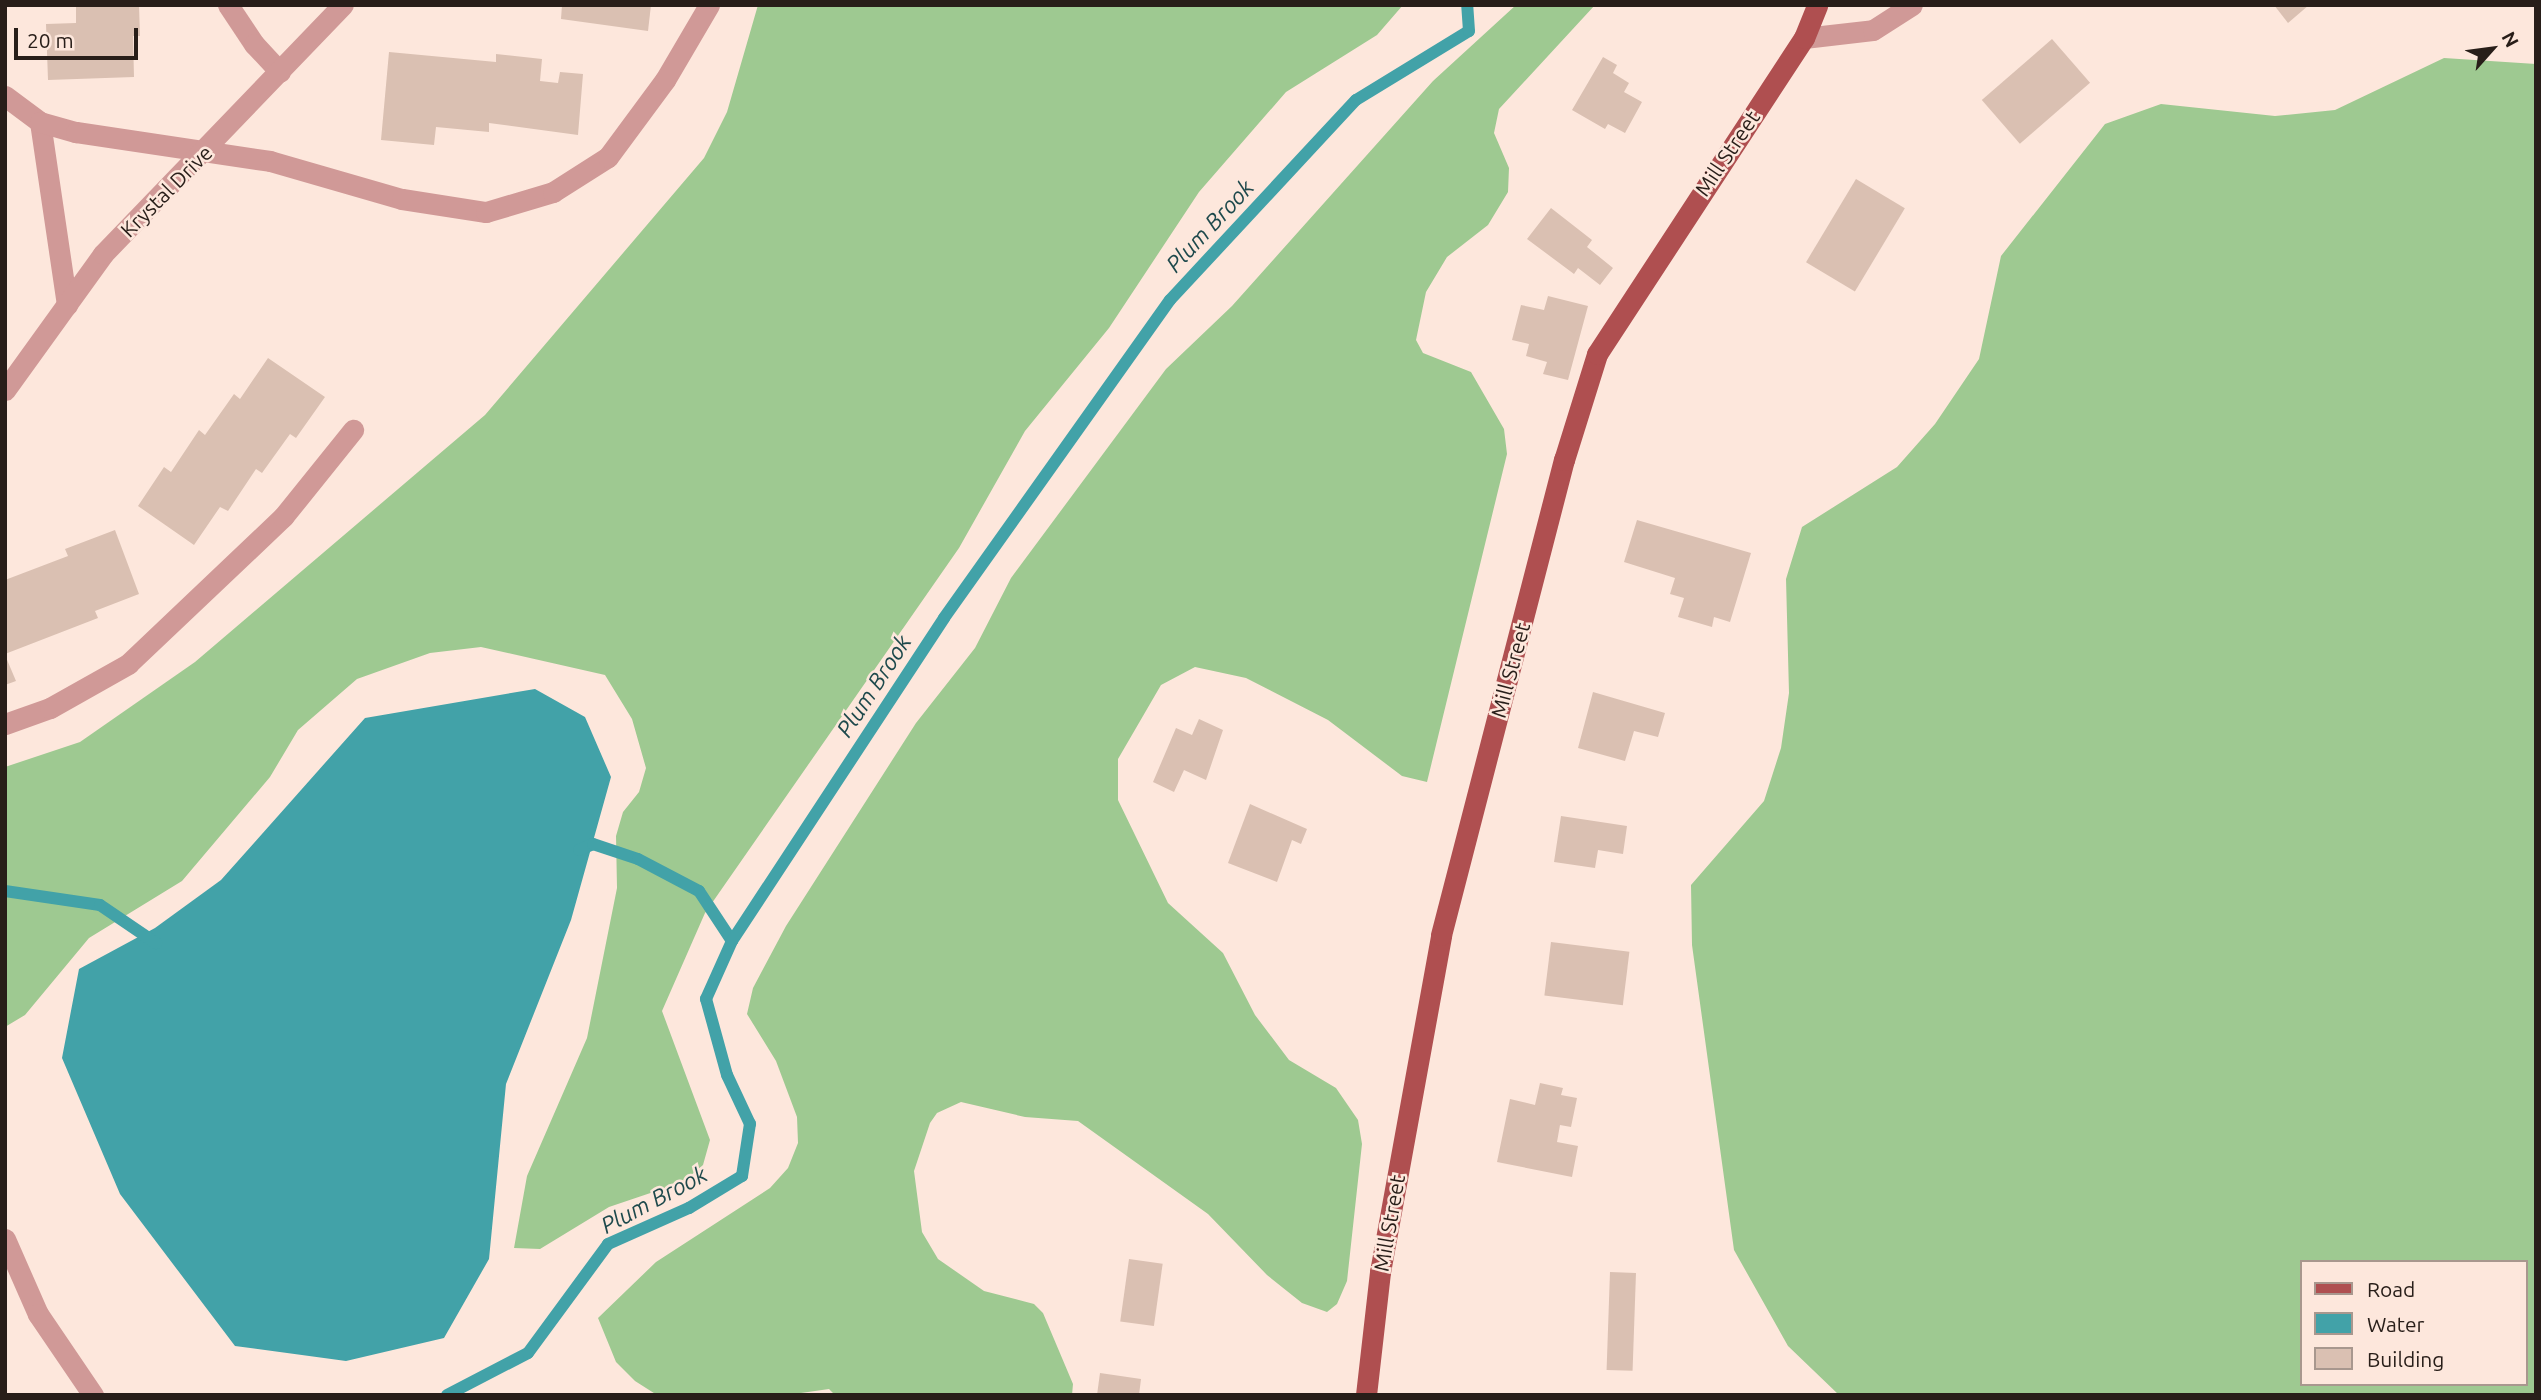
<!DOCTYPE html>
<html>
<head>
<meta charset="utf-8">
<style>
  body { margin:0 }
  #map { position:relative; width:2541px; height:1400px; overflow:hidden; background:#fde7dc; font-family:Ubuntu,sans-serif }
  div>[style] { position:absolute }
  [style*='--x'] { left:calc(var(--x)*1px); top:calc(var(--y)*1px); width:calc(var(--w)*1px); rotate:calc(var(--a)*1deg) }
  .forest>* { inset:0; background:#9ec991 }
  .water>* { inset:0; background:#42a2a8 }
  .stream>* { height:12px; margin:-6px; padding:0 6px; transform-origin:6px; border-radius:6px; background:#42a2a8 }
  .building>* { inset:0; background:#dac0b2; transform-origin:0 0 }
  .service>* { height:21px; margin:-10.5px; padding:0 10.5px; transform-origin:10.5px; border-radius:10.5px; background:#d09997 }
  .minor>* { height:21px; margin:-10.5px; padding:0 10.5px; transform-origin:10.5px; border-radius:10.5px; background:#d09997 }
  .primary>* { height:21px; margin:-10.5px; padding:0 10.5px; transform-origin:10.5px; border-radius:10.5px; background:#af4f50 }
  span { translate:-50% -50%; white-space:nowrap; text-align:center; line-height:1.15; -webkit-text-stroke:5px #fde7dc; paint-order:stroke }
  .street-label { font-size:21px; color:#281e19 }
  .water-label { font-size:23px; color:#1e494c; font-style:italic }
  .frame { position:absolute; inset:0; border:7px solid #281e19; pointer-events:none }
  .legend { position:absolute; left:2300px; top:1260px; width:228px; height:126px; box-sizing:border-box; background:#fde7dc; border:2px solid #a8978e; margin:0; padding:9px 12px; list-style:none; font-size:21px; color:#281e19 }
  .legend li { display:flex; align-items:center; gap:14px; height:35px }
  .legend b { width:35px; border:2px solid #a8978e }
  .north { position:absolute; left:2457px; top:14px; width:70px; height:70px; -webkit-text-stroke:5px #fde7dc; paint-order:stroke; rotate:62deg; font-size:19px; font-weight:700; line-height:28px; text-align:center; color:#281e19 }
  .north::after { content:''; display:block; margin:auto; width:24px; height:32px; background:#281e19; clip-path:polygon(50% 0,100% 100%,50% 72%,0 100%) }
  .scale { position:absolute; left:14px; top:28px; width:124px; height:32px; box-sizing:border-box; border:4px solid #281e19; border-top:0; padding-left:9px; font-size:21px; line-height:24px; white-space:nowrap; color:#281e19; -webkit-text-stroke:5px #fde7dc; paint-order:stroke }
</style>
</head>
<body>
<div id="map">
  <div class="forest">
    <i style="clip-path:polygon(758px 5px,1403px 5px,1377px 35px,1286px 92px,1199px 192px,1109px 328px,1025px 431px,959px 548px,705px 913px,662px 1011px,710px 1140px,703px 1165px,683px 1182px,609px 1207px,540px 1249px,514px 1248px,527px 1176px,587px 1038px,617px 888px,616px 836px,623px 812px,639px 792px,646px 768px,632px 719px,605px 675px,481px 647px,430px 653px,357px 679px,298px 730px,270px 777px,182px 881px,89px 938px,25px 1015px,5px 1027px,5px 767px,80px 742px,195px 662px,485px 415px,704px 158px,727px 112px)"></i>
    <i style="clip-path:polygon(1516px 5px,1595px 5px,1499px 109px,1494px 133px,1509px 168px,1508px 192px,1488px 225px,1447px 257px,1426px 292px,1416px 340px,1423px 353px,1471px 372px,1504px 429px,1507px 454px,1427px 782px,1402px 776px,1328px 720px,1246px 678px,1195px 667px,1161px 685px,1118px 759px,1118px 800px,1168px 903px,1223px 953px,1255px 1015px,1289px 1060px,1336px 1088px,1358px 1120px,1362px 1144px,1347px 1281px,1337px 1304px,1327px 1312px,1302px 1303px,1267px 1275px,1208px 1214px,1078px 1121px,1025px 1117px,961px 1102px,937px 1113px,930px 1123px,914px 1171px,922px 1232px,938px 1259px,984px 1291px,1034px 1304px,1043px 1313px,1073px 1384px,1072px 1395px,835px 1395px,829px 1389px,787px 1395px,657px 1395px,635px 1381px,616px 1362px,598px 1318px,656px 1262px,770px 1188px,788px 1168px,798px 1143px,797px 1117px,776px 1061px,747px 1014px,753px 988px,786px 926px,916px 723px,975px 648px,1011px 578px,1166px 369px,1232px 306px,1433px 81px)"></i>
    <i style="clip-path:polygon(evenodd,2444px 58px,2536px 64px,2536px 1395px,1839px 1395px,1788px 1346px,1734px 1250px,1692px 945px,1691px 885px,1764px 801px,1781px 748px,1789px 693px,1786px 579px,1802px 527px,1897px 467px,1935px 424px,1979px 359px,2001px 256px,2105px 124px,2161px 104px,2275px 116px,2335px 110px,2444px 58px,2301px 1262px,2525px 1262px,2525px 1384px,2301px 1384px,2301px 1262px)"></i>
  </div>
  <div class="water">
    <i style="clip-path:polygon(535px 689px,585px 717px,611px 777px,571px 920px,506px 1084px,489px 1259px,444px 1338px,346px 1361px,235px 1346px,120px 1194px,62px 1058px,79px 969px,155px 928px,221px 880px,365px 718px)"></i>
  </div>
  <div class="stream">
    <i style="--x:579;--y:850;--w:15;--a:-23"></i>
    <i style="--x:593;--y:844;--w:47;--a:18.4"></i>
    <i style="--x:638;--y:859;--w:69;--a:27.7"></i>
    <i style="--x:699;--y:891;--w:60;--a:56.6"></i>
    <i style="--x:5;--y:891;--w:96;--a:8.4"></i>
    <i style="--x:100;--y:905;--w:68;--a:34.2"></i>
    <i style="--x:447;--y:1395;--w:91;--a:-27.4"></i>
    <i style="--x:528;--y:1353;--w:135;--a:-53.7"></i>
    <i style="--x:608;--y:1244;--w:89;--a:-24"></i>
    <i style="--x:689;--y:1208;--w:62;--a:-31.1"></i>
    <i style="--x:742;--y:1176;--w:53;--a:-81.3"></i>
    <i style="--x:750;--y:1124;--w:54;--a:-115.1"></i>
    <i style="--x:727;--y:1075;--w:79;--a:-105.4"></i>
    <i style="--x:706;--y:999;--w:64;--a:-65.9"></i>
    <i style="--x:732;--y:941;--w:386;--a:-56.7"></i>
    <i style="--x:944;--y:618;--w:390;--a:-54.6"></i>
    <i style="--x:1170;--y:300;--w:273;--a:-47.1"></i>
    <i style="--x:1356;--y:100;--w:132;--a:-31.4"></i>
    <i style="--x:1469;--y:31;--w:26;--a:-94"></i>
  </div>
  <div class="building">
    <i style="clip-path:polygon(76px 5px,139px 5px,140px 36px,133px 36px,134px 77px,48px 80px,46px 24px,76px 23px)"></i>
    <i style="clip-path:polygon(562px 5px,651px 5px,648px 31px,561px 19px)"></i>
    <i style="clip-path:polygon(2274px 5px,2309px 5px,2288px 23px)"></i>
    <i style="left:2052px;top:39px;width:58px;height:93px;rotate:49deg"></i>
    <i style="clip-path:polygon(389px 52px,496px 62px,496px 54px,542px 59px,540px 81px,558px 83px,560px 72px,583px 74px,578px 135px,489px 123px,489px 132px,436px 127px,434px 145px,381px 140px)"></i>
    <i style="clip-path:polygon(1603px 57px,1617px 65px,1613px 73px,1629px 83px,1624px 92px,1642px 102px,1625px 133px,1608px 124px,1605px 129px,1572px 110px)"></i>
    <i style="left:1856px;top:179px;width:57px;height:97px;rotate:31deg"></i>
    <i style="clip-path:polygon(1551px 208px,1592px 240px,1587px 247px,1613px 268px,1600px 285px,1578px 268px,1574px 274px,1527px 239px)"></i>
    <i style="clip-path:polygon(1548px 296px,1588px 306px,1568px 380px,1543px 374px,1547px 362px,1526px 356px,1529px 344px,1512px 340px,1521px 305px,1544px 310px)"></i>
    <i style="clip-path:polygon(268px 358px,325px 397px,296px 438px,290px 434px,262px 473px,256px 469px,228px 511px,220px 507px,194px 545px,138px 506px,164px 467px,171px 472px,199px 430px,205px 435px,234px 394px,240px 399px)"></i>
    <i style="clip-path:polygon(1637px 520px,1751px 553px,1730px 622px,1714px 617px,1712px 627px,1678px 617px,1684px 598px,1670px 594px,1675px 578px,1624px 562px)"></i>
    <i style="clip-path:polygon(115px 530px,139px 594px,95px 611px,98px 618px,5px 654px,5px 580px,68px 556px,65px 549px)"></i>
    <i style="clip-path:polygon(5px 655px,16px 681px,5px 685px)"></i>
    <i style="clip-path:polygon(1593px 692px,1665px 713px,1658px 737px,1634px 731px,1625px 761px,1578px 748px)"></i>
    <i style="clip-path:polygon(1199px 719px,1223px 730px,1206px 780px,1184px 770px,1174px 792px,1153px 782px,1176px 728px,1192px 735px)"></i>
    <i style="clip-path:polygon(1250px 804px,1307px 829px,1301px 844px,1292px 840px,1277px 882px,1228px 863px)"></i>
    <i style="clip-path:polygon(1561px 816px,1627px 826px,1623px 854px,1598px 850px,1595px 868px,1554px 862px)"></i>
    <i style="left:1551px;top:942px;width:79px;height:54px;rotate:7deg"></i>
    <i style="clip-path:polygon(1540px 1083px,1563px 1088px,1561px 1095px,1577px 1098px,1571px 1127px,1560px 1125px,1557px 1142px,1578px 1146px,1572px 1177px,1497px 1162px,1510px 1099px,1535px 1105px)"></i>
    <i style="left:1129px;top:1259px;width:34px;height:63px;rotate:8deg"></i>
    <i style="left:1610px;top:1272px;width:26px;height:98px;rotate:2deg"></i>
    <i style="clip-path:polygon(1100px 1373px,1141px 1379px,1139px 1395px,1097px 1395px)"></i>
  </div>
  <div class="service">
    <i style="--x:228;--y:5;--w:47;--a:56.3"></i>
    <i style="--x:254;--y:44;--w:38;--a:47"></i>
  </div>
  <div class="minor">
    <i style="--x:1804;--y:38;--w:69;--a:-6.6"></i>
    <i style="--x:1873;--y:30;--w:46;--a:-32.7"></i>
    <i style="--x:5;--y:96;--w:44;--a:36.6"></i>
    <i style="--x:40;--y:122;--w:185;--a:81.6"></i>
    <i style="--x:40;--y:122;--w:37;--a:16"></i>
    <i style="--x:76;--y:132;--w:196;--a:8.5"></i>
    <i style="--x:270;--y:161;--w:137;--a:16.1"></i>
    <i style="--x:402;--y:199;--w:85;--a:8.8"></i>
    <i style="--x:486;--y:212;--w:70;--a:-16.6"></i>
    <i style="--x:553;--y:192;--w:65;--a:-32.5"></i>
    <i style="--x:608;--y:157;--w:96;--a:-53.5"></i>
    <i style="--x:665;--y:80;--w:87;--a:-59.6"></i>
    <i style="--x:5;--y:390;--w:168;--a:-54.2"></i>
    <i style="--x:103;--y:254;--w:346;--a:-46.1"></i>
    <i style="--x:5;--y:724;--w:48;--a:-19.6"></i>
    <i style="--x:50;--y:708;--w:90;--a:-29.4"></i>
    <i style="--x:128;--y:664;--w:214;--a:-43.5"></i>
    <i style="--x:283;--y:517;--w:112;--a:-51.2"></i>
    <i style="--x:5;--y:1239;--w:82;--a:66.3"></i>
    <i style="--x:38;--y:1314;--w:98;--a:55.8"></i>
  </div>
  <div class="primary">
    <i style="--x:1366;--y:1395;--w:124;--a:-83.5"></i>
    <i style="--x:1380;--y:1272;--w:342;--a:-79.7"></i>
    <i style="--x:1441;--y:935;--w:491;--a:-75.5"></i>
    <i style="--x:1564;--y:460;--w:111;--a:-72.7"></i>
    <i style="--x:1597;--y:354;--w:378;--a:-56.8"></i>
    <i style="--x:1804;--y:38;--w:35;--a:-68"></i>
  </div>
  <div class="street-label">
    <span style="left:1727px;top:153px;rotate:-56deg">Mill Street</span>
    <span style="left:166px;top:191px;rotate:-45deg">Krystal Drive</span>
    <span style="left:1510px;top:670px;rotate:-75deg">Mill Street</span>
    <span style="left:1389px;top:1223px;rotate:-80deg">Mill Street</span>
  </div>
  <div class="water-label">
    <span style="left:1210px;top:226px;rotate:-47deg">Plum Brook</span>
    <span style="left:874px;top:686px;rotate:-57deg">Plum Brook</span>
    <span style="left:654px;top:1200px;rotate:-28deg">Plum Brook</span>
  </div>
  <div class="frame"></div>
  <ul class="legend">
  <li><b style="height:9px;background:#af4f50"></b>Road</li>
  <li><b style="height:19px;background:#42a2a8"></b>Water</li>
  <li><b style="height:19px;background:#dac0b2"></b>Building</li>
  </ul>
  <div class="north">N</div>
  <div class="scale">20 m</div>
</div>
</body>
</html>
